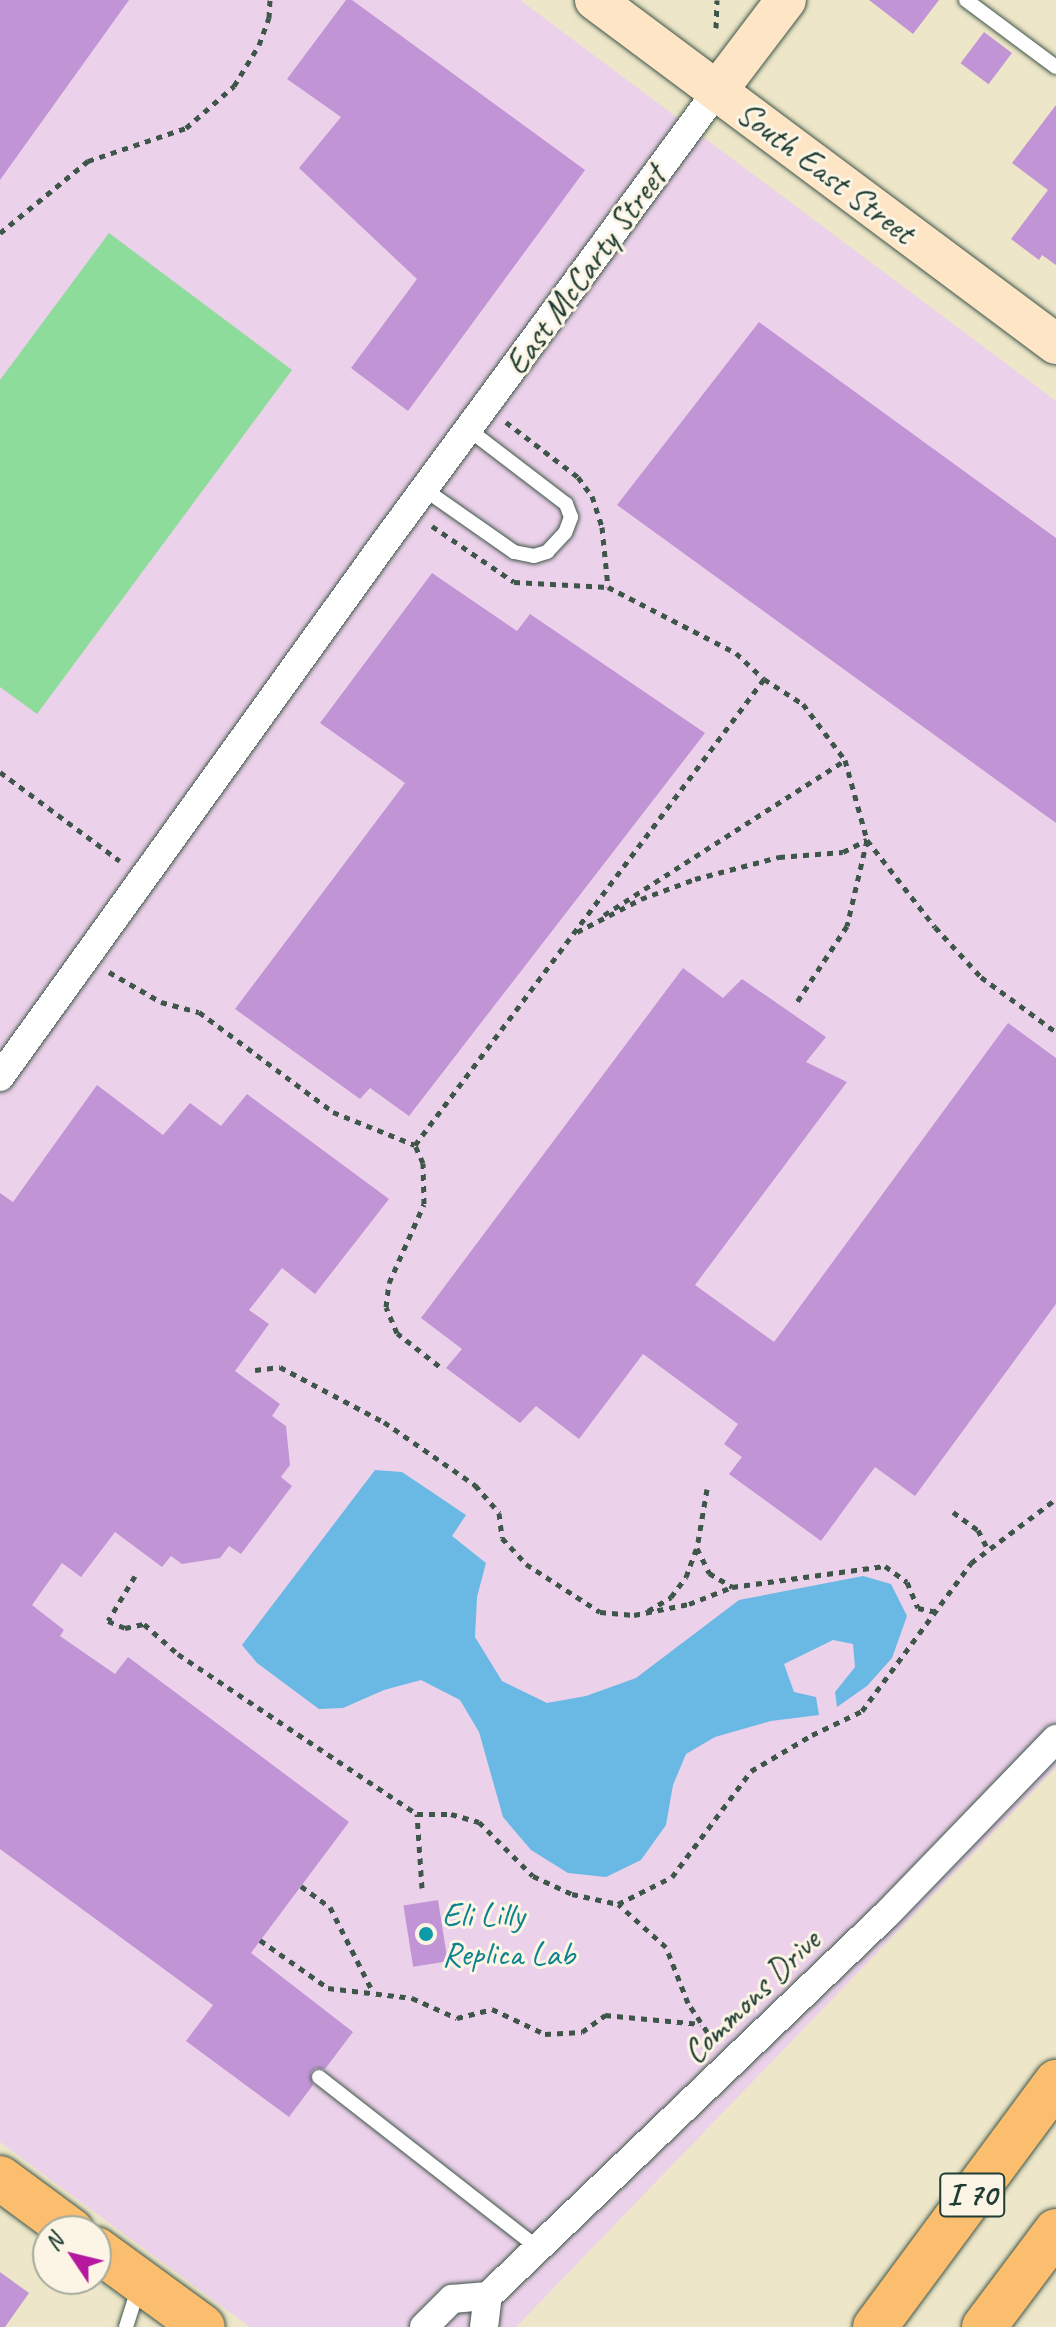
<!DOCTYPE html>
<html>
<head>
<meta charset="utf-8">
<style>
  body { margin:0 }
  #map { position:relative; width:1056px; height:2327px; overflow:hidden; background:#ede6c8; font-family:Caveat,sans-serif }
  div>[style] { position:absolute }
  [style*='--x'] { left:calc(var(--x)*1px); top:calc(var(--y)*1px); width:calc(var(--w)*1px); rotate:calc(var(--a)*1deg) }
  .built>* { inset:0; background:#ecd1ea }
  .green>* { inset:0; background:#8edc9b }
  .water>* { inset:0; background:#69b9e4 }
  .building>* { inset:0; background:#c195d5; transform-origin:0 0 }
  .path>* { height:5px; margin-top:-2.5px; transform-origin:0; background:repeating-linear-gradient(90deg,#3e564a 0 6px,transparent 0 12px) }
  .roads { filter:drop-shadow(0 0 2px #3e564a) drop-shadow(0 0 2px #3e564a) }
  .lane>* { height:14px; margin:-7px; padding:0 7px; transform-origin:7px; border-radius:7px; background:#fff }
  .street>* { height:28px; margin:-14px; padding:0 14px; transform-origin:14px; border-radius:14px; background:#fff }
  .secondary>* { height:40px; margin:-20px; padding:0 20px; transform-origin:20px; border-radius:20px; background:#fde5c5 }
  .primary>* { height:44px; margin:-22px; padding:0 22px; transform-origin:22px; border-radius:22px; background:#fbbd6e }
  .highway>* { height:44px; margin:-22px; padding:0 22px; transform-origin:22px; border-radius:22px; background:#fbbd6e }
  .dots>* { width:22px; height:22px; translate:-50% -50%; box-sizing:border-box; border:4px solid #fcf5e5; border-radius:50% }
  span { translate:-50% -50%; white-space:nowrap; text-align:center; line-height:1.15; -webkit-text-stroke:6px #fcf5e5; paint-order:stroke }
  .shield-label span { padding:2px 6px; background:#fcf5e5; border:2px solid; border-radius:6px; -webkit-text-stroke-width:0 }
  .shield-label { font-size:32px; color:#1f3d34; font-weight:700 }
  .street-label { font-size:34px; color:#1f3d34 }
  .culture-label { font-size:34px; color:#0d838f }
  .left { translate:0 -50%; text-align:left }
  .north { position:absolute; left:32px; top:2215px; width:80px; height:80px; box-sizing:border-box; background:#fcf5e5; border:2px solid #a4ab9e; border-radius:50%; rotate:305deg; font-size:22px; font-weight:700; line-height:32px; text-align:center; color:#1f3d34 }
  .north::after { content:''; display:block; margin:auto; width:28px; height:36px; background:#b5179e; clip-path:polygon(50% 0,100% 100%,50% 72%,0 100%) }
</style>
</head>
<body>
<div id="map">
  <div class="built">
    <i style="clip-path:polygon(0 0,520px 0,1056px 401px,1056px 1767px,516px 2327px,250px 2327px,0 2142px)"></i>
  </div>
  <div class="green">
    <i style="clip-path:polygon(109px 233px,292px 370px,37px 714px,0 687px,0 380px)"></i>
  </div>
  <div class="water">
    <i style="clip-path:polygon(375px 1470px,402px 1472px,466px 1515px,452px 1536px,486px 1563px,477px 1597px,475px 1637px,502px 1681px,547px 1703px,586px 1696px,636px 1678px,739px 1600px,863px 1576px,891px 1584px,907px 1616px,892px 1658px,867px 1686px,837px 1707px,835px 1692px,855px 1667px,853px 1644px,833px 1640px,784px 1664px,794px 1692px,816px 1697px,819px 1715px,771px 1721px,715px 1737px,686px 1754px,673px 1785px,666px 1825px,641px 1860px,606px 1877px,568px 1873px,531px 1850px,503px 1817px,479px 1732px,460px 1700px,421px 1680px,384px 1690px,343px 1708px,319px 1709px,257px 1663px,242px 1645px)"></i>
  </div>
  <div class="building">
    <i style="clip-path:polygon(0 0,129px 0,0 180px)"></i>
    <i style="clip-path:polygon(346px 0,352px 0,585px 170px,408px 411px,351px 368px,417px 279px,299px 168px,341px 117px,287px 79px)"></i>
    <i style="clip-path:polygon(869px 0,939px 0,913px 34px)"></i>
    <i style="left:984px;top:32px;width:35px;height:39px;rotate:37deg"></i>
    <i style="clip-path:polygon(1056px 105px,1056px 265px,1042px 255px,1039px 260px,1011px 239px,1048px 190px,1012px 163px)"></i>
    <i style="clip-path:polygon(759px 322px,1056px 538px,1056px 823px,617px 505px)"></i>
    <i style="clip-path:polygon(432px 573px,517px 631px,530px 614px,705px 733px,409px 1116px,370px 1088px,360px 1099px,235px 1009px,405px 783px,320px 723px)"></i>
    <i style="clip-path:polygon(683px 968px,723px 998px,742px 979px,826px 1037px,806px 1062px,847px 1082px,695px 1285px,774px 1342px,1008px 1023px,1056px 1058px,1056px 1304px,915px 1496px,875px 1467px,821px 1541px,729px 1474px,742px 1457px,724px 1444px,738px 1424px,643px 1354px,579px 1439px,536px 1406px,520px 1423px,446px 1368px,462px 1349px,421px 1318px)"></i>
    <i style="clip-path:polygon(97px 1085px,163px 1135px,190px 1103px,221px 1126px,247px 1094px,389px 1199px,315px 1294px,282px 1268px,249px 1310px,269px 1324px,235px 1371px,280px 1404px,272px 1416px,286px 1426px,290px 1465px,281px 1477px,292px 1486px,241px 1554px,229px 1546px,220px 1558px,182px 1564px,171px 1556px,162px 1567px,115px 1532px,81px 1577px,62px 1563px,32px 1605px,64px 1630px,60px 1636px,115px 1674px,128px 1657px,349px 1822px,251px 1953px,353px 2032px,325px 2069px,316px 2068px,311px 2072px,313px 2085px,289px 2117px,186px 2041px,213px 2005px,0 1849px,0 1193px,13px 1202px)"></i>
    <i style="left:438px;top:1900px;width:62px;height:35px;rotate:81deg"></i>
    <i style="clip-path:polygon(0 2272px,29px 2293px,5px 2327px,0 2327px)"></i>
  </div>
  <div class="path">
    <i style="--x:716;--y:28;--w:28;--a:-88"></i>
    <i style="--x:0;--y:233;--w:114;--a:-39.3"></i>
    <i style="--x:88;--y:161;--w:103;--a:-18.6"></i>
    <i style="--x:186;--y:128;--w:64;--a:-41.2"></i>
    <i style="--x:234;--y:86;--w:48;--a:-58.6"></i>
    <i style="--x:259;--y:45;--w:29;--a:-70"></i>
    <i style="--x:269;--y:18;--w:18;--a:-87"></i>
    <i style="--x:506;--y:422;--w:91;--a:37.4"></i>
    <i style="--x:578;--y:477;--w:24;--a:54"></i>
    <i style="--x:592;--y:496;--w:33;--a:72"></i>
    <i style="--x:602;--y:527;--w:60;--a:84.3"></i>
    <i style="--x:432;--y:526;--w:99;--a:34.3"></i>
    <i style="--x:514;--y:582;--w:94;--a:3"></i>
    <i style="--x:608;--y:587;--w:144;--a:27.3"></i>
    <i style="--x:736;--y:653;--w:38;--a:43"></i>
    <i style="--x:764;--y:679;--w:46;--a:32.7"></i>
    <i style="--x:803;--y:704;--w:70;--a:53.1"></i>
    <i style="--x:845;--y:760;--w:83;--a:74.6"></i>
    <i style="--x:867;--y:840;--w:110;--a:52"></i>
    <i style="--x:935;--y:927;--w:68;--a:47.4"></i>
    <i style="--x:981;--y:977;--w:93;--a:36.3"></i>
    <i style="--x:0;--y:772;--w:149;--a:36.6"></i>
    <i style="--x:604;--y:915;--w:287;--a:-32.7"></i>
    <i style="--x:577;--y:932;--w:72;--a:-27.3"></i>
    <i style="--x:641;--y:899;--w:58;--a:-20.3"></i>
    <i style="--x:695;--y:879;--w:87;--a:-14.7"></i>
    <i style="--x:779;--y:857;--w:64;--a:-4.5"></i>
    <i style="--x:843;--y:852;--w:27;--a:-27"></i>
    <i style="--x:867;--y:840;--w:88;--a:103.1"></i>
    <i style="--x:847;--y:926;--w:95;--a:123.4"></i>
    <i style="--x:109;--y:972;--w:60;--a:30"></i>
    <i style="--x:161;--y:1002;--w:39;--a:15"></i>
    <i style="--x:199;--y:1012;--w:167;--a:36.7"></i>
    <i style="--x:333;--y:1112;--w:88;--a:21.9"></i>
    <i style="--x:439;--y:1366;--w:53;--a:-141.8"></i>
    <i style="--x:397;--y:1333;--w:28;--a:-113"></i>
    <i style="--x:386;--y:1307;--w:24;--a:-83"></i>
    <i style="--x:389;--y:1283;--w:86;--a:-66.1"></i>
    <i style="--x:424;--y:1204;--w:41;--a:-91.4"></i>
    <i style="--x:423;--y:1163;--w:20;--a:-114"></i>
    <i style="--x:415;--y:1145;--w:582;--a:-53.17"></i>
    <i style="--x:255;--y:1370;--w:25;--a:-7"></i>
    <i style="--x:280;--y:1367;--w:118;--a:27.9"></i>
    <i style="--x:384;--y:1422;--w:111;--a:34.7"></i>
    <i style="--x:475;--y:1485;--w:37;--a:49"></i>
    <i style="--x:499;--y:1513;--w:25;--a:83"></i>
    <i style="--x:502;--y:1538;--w:35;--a:47"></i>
    <i style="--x:526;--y:1564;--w:88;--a:33"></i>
    <i style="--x:600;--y:1612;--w:34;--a:5"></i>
    <i style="--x:634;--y:1615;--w:56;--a:-11.3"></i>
    <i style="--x:689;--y:1604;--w:46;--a:-21.6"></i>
    <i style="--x:707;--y:1489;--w:60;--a:99.6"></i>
    <i style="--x:697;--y:1548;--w:28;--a:64"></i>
    <i style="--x:709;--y:1573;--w:27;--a:31"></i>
    <i style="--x:732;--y:1587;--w:154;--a:-7.8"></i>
    <i style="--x:885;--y:1566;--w:27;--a:36"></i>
    <i style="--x:907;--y:1582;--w:28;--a:67"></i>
    <i style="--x:918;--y:1608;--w:19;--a:12"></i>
    <i style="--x:953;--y:1512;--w:31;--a:36"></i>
    <i style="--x:978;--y:1530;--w:22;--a:63"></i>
    <i style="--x:135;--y:1576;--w:52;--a:121"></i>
    <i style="--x:108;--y:1621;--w:18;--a:22"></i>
    <i style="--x:125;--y:1628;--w:19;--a:-12"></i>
    <i style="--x:144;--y:1624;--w:45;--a:41.4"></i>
    <i style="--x:178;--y:1654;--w:288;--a:33.8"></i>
    <i style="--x:648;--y:1611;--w:27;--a:-31"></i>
    <i style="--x:671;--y:1597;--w:25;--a:-53"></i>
    <i style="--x:686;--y:1577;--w:30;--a:-70"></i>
    <i style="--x:301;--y:1886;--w:36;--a:36"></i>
    <i style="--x:330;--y:1907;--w:95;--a:63.2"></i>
    <i style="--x:422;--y:1888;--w:74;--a:-93.9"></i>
    <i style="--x:417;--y:1814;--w:34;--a:0"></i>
    <i style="--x:451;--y:1814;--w:29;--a:16"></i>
    <i style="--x:479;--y:1822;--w:76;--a:45"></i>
    <i style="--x:533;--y:1876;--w:43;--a:24.8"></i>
    <i style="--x:572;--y:1894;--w:47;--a:12.3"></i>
    <i style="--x:260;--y:1940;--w:83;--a:35.2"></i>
    <i style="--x:328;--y:1988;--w:85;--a:6.8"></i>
    <i style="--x:412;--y:1998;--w:49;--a:24"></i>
    <i style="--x:457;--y:2018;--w:36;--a:-14"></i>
    <i style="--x:492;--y:2009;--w:59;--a:25.3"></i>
    <i style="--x:545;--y:2034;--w:37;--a:-3"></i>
    <i style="--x:582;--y:2032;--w:29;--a:-36"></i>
    <i style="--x:605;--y:2015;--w:96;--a:5.4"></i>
    <i style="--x:714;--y:2042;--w:47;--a:-123.7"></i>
    <i style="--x:688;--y:2003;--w:60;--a:-111.4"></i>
    <i style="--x:666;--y:1947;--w:64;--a:-138.1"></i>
    <i style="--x:618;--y:1904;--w:60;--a:-26.6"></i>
    <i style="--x:672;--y:1877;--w:132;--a:-53.3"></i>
    <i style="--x:751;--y:1771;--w:71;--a:-30.5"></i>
    <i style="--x:812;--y:1735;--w:55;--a:-25.6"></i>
    <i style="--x:862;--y:1711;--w:184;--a:-53.6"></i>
    <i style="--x:971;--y:1563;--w:106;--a:-37"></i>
  </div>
  <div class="roads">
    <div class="lane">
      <i style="--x:966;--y:0;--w:112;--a:36.7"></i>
      <i style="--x:424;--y:489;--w:110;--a:35"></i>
      <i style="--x:514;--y:552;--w:20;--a:11"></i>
      <i style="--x:534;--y:556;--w:14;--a:-17"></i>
      <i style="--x:547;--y:552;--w:26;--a:-47"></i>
      <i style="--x:565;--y:533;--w:17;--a:-69"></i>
      <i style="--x:571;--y:517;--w:14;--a:-111"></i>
      <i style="--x:566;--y:504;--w:123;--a:-142.6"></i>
      <i style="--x:319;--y:2077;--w:279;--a:38"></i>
      <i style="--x:126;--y:2327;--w:43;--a:-72.4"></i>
    </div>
    <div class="street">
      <i style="--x:0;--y:1077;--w:659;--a:-54.26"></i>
      <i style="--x:385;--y:542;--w:560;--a:-53.64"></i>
      <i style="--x:488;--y:2296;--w:554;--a:-43.76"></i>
      <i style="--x:888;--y:1913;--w:242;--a:-46"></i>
      <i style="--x:424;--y:2327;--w:40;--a:-45"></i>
      <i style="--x:452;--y:2299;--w:36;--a:-5"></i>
      <i style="--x:484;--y:2327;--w:31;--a:-83"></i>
    </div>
    <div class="secondary">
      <i style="--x:595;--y:0;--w:575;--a:36.73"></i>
      <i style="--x:717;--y:91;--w:114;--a:-52.8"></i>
    </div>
    <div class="primary">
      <i style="--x:0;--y:2178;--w:89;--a:36.4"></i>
      <i style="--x:96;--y:2249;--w:132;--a:36.1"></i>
    </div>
    <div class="highway">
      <i style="--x:875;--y:2327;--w:305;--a:-53.5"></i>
      <i style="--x:984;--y:2327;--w:120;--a:-53.1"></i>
    </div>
  </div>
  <div class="dots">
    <i style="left:426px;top:1934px;background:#0f9aa8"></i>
  </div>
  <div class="shield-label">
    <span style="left:972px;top:2195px">I 70</span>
  </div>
  <div class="street-label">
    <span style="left:826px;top:172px;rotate:37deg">South East Street</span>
    <span style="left:585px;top:270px;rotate:-54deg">East McCarty Street</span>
    <span style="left:751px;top:1996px;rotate:-44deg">Commons Drive</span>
  </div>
  <div class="culture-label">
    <span class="left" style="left:442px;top:1934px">Eli Lilly<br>Replica Lab</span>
  </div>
  <div class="north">N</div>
</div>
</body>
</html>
